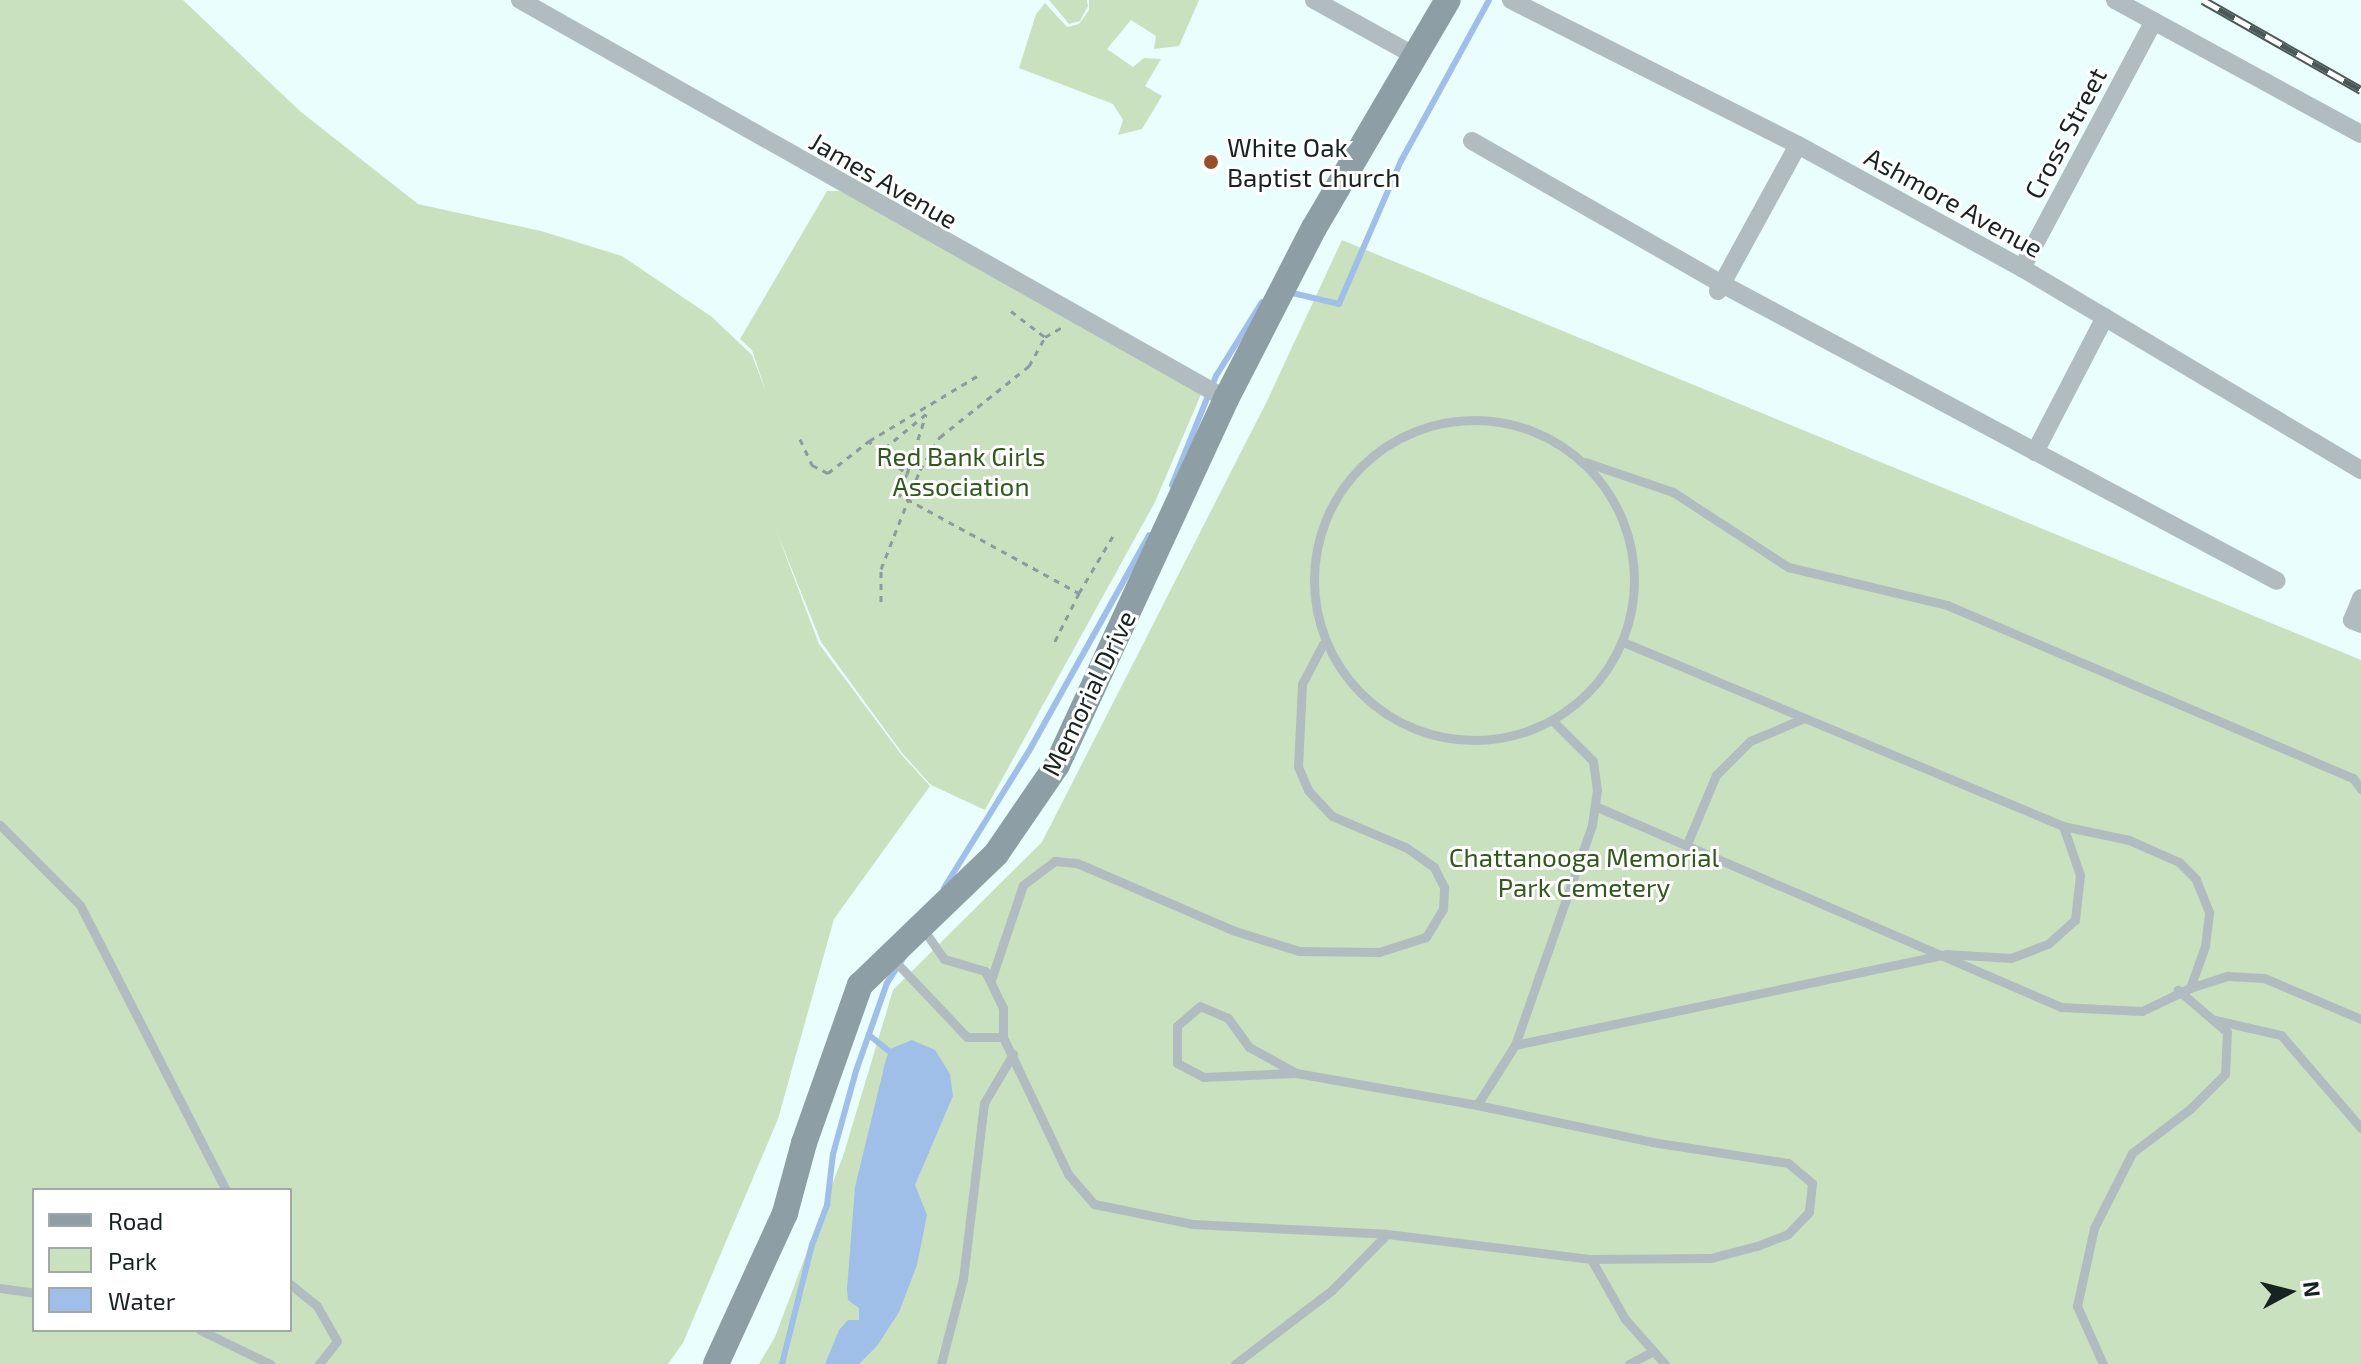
<!DOCTYPE html>
<html>
<head>
<meta charset="utf-8">
<style>
  body { margin:0 }
  #map { position:relative; width:2361px; height:1364px; overflow:hidden; background:#ebfefe; font-family:"Exo 2",sans-serif }
  div>[style] { position:absolute }
  [style*='--x'] { left:calc(var(--x)*1px); top:calc(var(--y)*1px); width:calc(var(--w)*1px); rotate:calc(var(--a)*1deg) }
  .green>* { inset:0; background:#cae1c0 }
  .water>* { inset:0; background:#a0bfe8 }
  .stream>* { height:6px; margin:-3px; padding:0 3px; transform-origin:3px; border-radius:3px; background:#a0bfe8 }
  .path>* { height:3px; margin-top:-1.5px; transform-origin:0; background:repeating-linear-gradient(90deg,#8c9b9b 0 6px,transparent 0 12px) }
  .lane>* { height:9px; margin:-4.5px; padding:0 4.5px; transform-origin:4.5px; border-radius:4.5px; background:#b1bcc1 }
  .lane>.ring { margin:-4.5px; padding:0; box-sizing:content-box; background:none; border:9px solid #b1bcc1; border-radius:50% }
  .street>* { height:18px; margin:-9px; padding:0 9px; transform-origin:9px; border-radius:9px; background:#b1bcc1 }
  .secondary>* { height:26px; margin:-13px; padding:0 13px; transform-origin:13px; border-radius:13px; background:#8d9ea5 }
  .rail>* { height:9px; margin-top:-4.5px; transform-origin:0; background:repeating-linear-gradient(90deg,#fff 0 18px,#4b5858 0 36px); box-sizing:border-box; border-block:2px solid #4b5858 }
  .dots>* { width:22px; height:22px; translate:-50% -50%; box-sizing:border-box; border:4px solid #fff; border-radius:50% }
  span { translate:-50% -50%; white-space:nowrap; text-align:center; line-height:1.15; -webkit-text-stroke:6px #fff; paint-order:stroke }
  .street-label { font-size:26px; color:#172222 }
  .poi-label { font-size:26px; color:#172222 }
  .left { translate:0 -50%; text-align:left }
  .park-label { font-size:26px; color:#32581f }
  .legend { position:absolute; left:32px; top:1188px; width:260px; height:144px; box-sizing:border-box; background:#fff; border:2px solid #a2a7a7; margin:0; padding:10px 14px; list-style:none; font-size:24px; color:#172222 }
  .legend li { display:flex; align-items:center; gap:16px; height:40px }
  .legend b { width:40px; border:2px solid #a2a7a7 }
  .north { position:absolute; left:2249px; top:1252px; width:80px; height:80px; -webkit-text-stroke:6px #fff; paint-order:stroke; rotate:83deg; font-size:22px; font-weight:700; line-height:32px; text-align:center; color:#172222 }
  .north::after { content:''; display:block; margin:auto; width:28px; height:36px; background:#172222; clip-path:polygon(50% 0,100% 100%,50% 72%,0 100%) }
</style>
</head>
<body>
<div id="map">
  <div class="green">
    <i style="clip-path:polygon(evenodd,0 0,183px 0,301px 112px,418px 204px,541px 231px,622px 256px,712px 317px,752px 355px,766px 392px,752px 350px,740px 339px,827px 191px,840px 191px,1202px 392px,1155px 502px,985px 810px,931px 785px,902px 753px,821px 642px,776px 530px,819px 644px,901px 754px,930px 786px,834px 919px,778px 1119px,683px 1343px,668px 1364px,0 1364px,0 0,34px 1190px,290px 1190px,290px 1330px,34px 1330px,34px 1190px)"></i>
    <i style="clip-path:polygon(1049px 0,1087px 0,1088px 6px,1080px 21px,1069px 24px)"></i>
    <i style="clip-path:polygon(1089px 0,1199px 0,1179px 46px,1154px 49px,1156px 36px,1131px 20px,1107px 49px,1133px 67px,1144px 58px,1161px 59px,1145px 86px,1162px 96px,1142px 129px,1118px 135px,1123px 120px,1113px 104px,1019px 68px,1036px 14px,1045px 3px,1067px 27px,1079px 24px,1089px 10px)"></i>
    <i style="clip-path:polygon(1342px 240px,2361px 660px,2361px 1364px,759px 1364px,775px 1337px,844px 1153px,893px 990px,1042px 842px,1266px 403px)"></i>
  </div>
  <div class="water">
    <i style="clip-path:polygon(912px 1040px,935px 1050px,950px 1074px,953px 1096px,915px 1185px,927px 1215px,917px 1265px,899px 1312px,877px 1346px,859px 1364px,825px 1364px,839px 1330px,848px 1320px,859px 1320px,859px 1308px,848px 1300px,847px 1289px,855px 1187px,886px 1059px,890px 1049px)"></i>
  </div>
  <div class="stream">
    <i style="--x:1288;--y:292;--w:52;--a:13.2"></i>
    <i style="--x:1339;--y:304;--w:156;--a:-66.6"></i>
    <i style="--x:1401;--y:161;--w:183;--a:-61.3"></i>
    <i style="--x:1172;--y:485;--w:118;--a:-68"></i>
    <i style="--x:1216;--y:376;--w:87;--a:-58.1"></i>
    <i style="--x:944;--y:888;--w:161;--a:-58.2"></i>
    <i style="--x:1029;--y:751;--w:247;--a:-60.9"></i>
    <i style="--x:869;--y:1035;--w:32;--a:39"></i>
    <i style="--x:782;--y:1364;--w:123;--a:-75.9"></i>
    <i style="--x:812;--y:1245;--w:43;--a:-69.4"></i>
    <i style="--x:827;--y:1205;--w:51;--a:-83.3"></i>
    <i style="--x:833;--y:1154;--w:86;--a:-74.5"></i>
    <i style="--x:856;--y:1071;--w:93;--a:-70.6"></i>
    <i style="--x:887;--y:983;--w:37;--a:-57"></i>
  </div>
  <div class="path">
    <i style="--x:1011;--y:311;--w:43;--a:37.4"></i>
    <i style="--x:1045;--y:337;--w:20;--a:-30"></i>
    <i style="--x:800;--y:439;--w:29;--a:65"></i>
    <i style="--x:812;--y:465;--w:18;--a:27"></i>
    <i style="--x:828;--y:473;--w:52;--a:-38"></i>
    <i style="--x:880;--y:452;--w:16;--a:-135"></i>
    <i style="--x:869;--y:441;--w:126;--a:-31"></i>
    <i style="--x:907;--y:474;--w:63;--a:-72.4"></i>
    <i style="--x:926;--y:414;--w:60;--a:140.4"></i>
    <i style="--x:880;--y:452;--w:35;--a:39"></i>
    <i style="--x:907;--y:474;--w:22;--a:120"></i>
    <i style="--x:896;--y:493;--w:209;--a:28.7"></i>
    <i style="--x:1079;--y:593;--w:58;--a:116.6"></i>
    <i style="--x:1079;--y:593;--w:66;--a:-59.2"></i>
    <i style="--x:881;--y:602;--w:33;--a:-90"></i>
    <i style="--x:881;--y:569;--w:106;--a:-68.5"></i>
    <i style="--x:920;--y:470;--w:39;--a:-59"></i>
    <i style="--x:940;--y:437;--w:114;--a:-38.6"></i>
    <i style="--x:1029;--y:366;--w:33;--a:-61"></i>
  </div>
  <div class="lane">
    <i class="ring" style="left:1314px;top:420px;width:311px;height:311px"></i>
    <i style="--x:1585;--y:462;--w:93;--a:18.8"></i>
    <i style="--x:1673;--y:492;--w:137;--a:33.1"></i>
    <i style="--x:1788;--y:567;--w:163;--a:13.4"></i>
    <i style="--x:1947;--y:605;--w:441;--a:23.1"></i>
    <i style="--x:2353;--y:778;--w:14;--a:54"></i>
    <i style="--x:1595;--y:806;--w:508;--a:23.33"></i>
    <i style="--x:2061;--y:1007;--w:81;--a:2.8"></i>
    <i style="--x:2142;--y:1011;--w:53;--a:-25.6"></i>
    <i style="--x:2190;--y:988;--w:45;--a:-70.3"></i>
    <i style="--x:2205;--y:946;--w:34;--a:-83"></i>
    <i style="--x:2209;--y:912;--w:35;--a:-112"></i>
    <i style="--x:2196;--y:879;--w:24;--a:-135"></i>
    <i style="--x:2179;--y:862;--w:55;--a:-156.3"></i>
    <i style="--x:2129;--y:840;--w:67;--a:-168"></i>
    <i style="--x:0;--y:825;--w:113;--a:45"></i>
    <i style="--x:80;--y:905;--w:320;--a:62.9"></i>
    <i style="--x:1687;--y:844;--w:75;--a:-67.2"></i>
    <i style="--x:1716;--y:775;--w:48;--a:-45"></i>
    <i style="--x:1750;--y:741;--w:56;--a:-22.9"></i>
    <i style="--x:891;--y:957;--w:110;--a:46.5"></i>
    <i style="--x:967;--y:1037;--w:36;--a:0"></i>
    <i style="--x:1003;--y:1037;--w:29;--a:-90"></i>
    <i style="--x:1003;--y:1008;--w:41;--a:-115.9"></i>
    <i style="--x:985;--y:971;--w:43;--a:-163.7"></i>
    <i style="--x:944;--y:959;--w:37;--a:-125"></i>
    <i style="--x:991;--y:980;--w:100;--a:-71.4"></i>
    <i style="--x:1023;--y:885;--w:40;--a:-37"></i>
    <i style="--x:1055;--y:861;--w:22;--a:5"></i>
    <i style="--x:1077;--y:863;--w:172;--a:23.3"></i>
    <i style="--x:1235;--y:931;--w:67;--a:17.4"></i>
    <i style="--x:1299;--y:951;--w:80;--a:0.7"></i>
    <i style="--x:1379;--y:952;--w:49;--a:-17.7"></i>
    <i style="--x:1426;--y:937;--w:33;--a:-59"></i>
    <i style="--x:1443;--y:909;--w:22;--a:-87"></i>
    <i style="--x:1444;--y:887;--w:22;--a:-117"></i>
    <i style="--x:1434;--y:867;--w:35;--a:-145"></i>
    <i style="--x:1405;--y:847;--w:79;--a:-157"></i>
    <i style="--x:1332;--y:816;--w:35;--a:-133"></i>
    <i style="--x:1308;--y:790;--w:25;--a:-113"></i>
    <i style="--x:1298;--y:767;--w:83;--a:-87.2"></i>
    <i style="--x:1302;--y:684;--w:45;--a:-62.3"></i>
    <i style="--x:2190;--y:988;--w:40;--a:-18"></i>
    <i style="--x:2228;--y:976;--w:36;--a:3"></i>
    <i style="--x:2264;--y:978;--w:105;--a:22.9"></i>
    <i style="--x:2215;--y:1020;--w:68;--a:12.8"></i>
    <i style="--x:2281;--y:1035;--w:123;--a:49.3"></i>
    <i style="--x:1003;--y:1037;--w:152;--a:64.6"></i>
    <i style="--x:1068;--y:1174;--w:40;--a:49"></i>
    <i style="--x:1094;--y:1204;--w:100;--a:11.5"></i>
    <i style="--x:1192;--y:1224;--w:195;--a:2.9"></i>
    <i style="--x:1387;--y:1234;--w:206;--a:7"></i>
    <i style="--x:1591;--y:1259;--w:69;--a:60.5"></i>
    <i style="--x:1625;--y:1319;--w:60;--a:48.4"></i>
    <i style="--x:1515;--y:1045;--w:441;--a:-11.9"></i>
    <i style="--x:1946;--y:954;--w:65;--a:3.5"></i>
    <i style="--x:2011;--y:958;--w:40;--a:-21"></i>
    <i style="--x:2048;--y:944;--w:36;--a:-42"></i>
    <i style="--x:2075;--y:920;--w:45;--a:-83.7"></i>
    <i style="--x:2080;--y:875;--w:52;--a:-109.1"></i>
    <i style="--x:2063;--y:826;--w:477;--a:-157.3"></i>
    <i style="--x:1296;--y:1073;--w:54;--a:-151"></i>
    <i style="--x:1249;--y:1047;--w:36;--a:-126"></i>
    <i style="--x:1228;--y:1018;--w:30;--a:-157"></i>
    <i style="--x:1200;--y:1006;--w:30;--a:139"></i>
    <i style="--x:1177;--y:1026;--w:37;--a:90"></i>
    <i style="--x:1177;--y:1063;--w:30;--a:28"></i>
    <i style="--x:1203;--y:1077;--w:93;--a:-2.5"></i>
    <i style="--x:1296;--y:1073;--w:184;--a:10"></i>
    <i style="--x:1477;--y:1105;--w:179;--a:11.9"></i>
    <i style="--x:1652;--y:1142;--w:138;--a:8.8"></i>
    <i style="--x:1788;--y:1163;--w:31;--a:40"></i>
    <i style="--x:1812;--y:1183;--w:29;--a:96"></i>
    <i style="--x:1809;--y:1212;--w:30;--a:134"></i>
    <i style="--x:1788;--y:1234;--w:34;--a:159"></i>
    <i style="--x:1756;--y:1246;--w:47;--a:165.1"></i>
    <i style="--x:1711;--y:1258;--w:120;--a:179.5"></i>
    <i style="--x:1477;--y:1105;--w:71;--a:-57.7"></i>
    <i style="--x:1515;--y:1045;--w:233;--a:-70.7"></i>
    <i style="--x:1592;--y:825;--w:35;--a:-82"></i>
    <i style="--x:1597;--y:790;--w:29;--a:-98"></i>
    <i style="--x:1593;--y:761;--w:57;--a:-135"></i>
    <i style="--x:290;--y:1284;--w:35;--a:39"></i>
    <i style="--x:317;--y:1306;--w:40;--a:60.3"></i>
    <i style="--x:337;--y:1341;--w:29;--a:128"></i>
    <i style="--x:0;--y:1288;--w:34;--a:8"></i>
    <i style="--x:200;--y:1330;--w:78;--a:25.9"></i>
    <i style="--x:941;--y:1364;--w:88;--a:-75.5"></i>
    <i style="--x:963;--y:1279;--w:177;--a:-83.2"></i>
    <i style="--x:984;--y:1103;--w:57;--a:-59.4"></i>
    <i style="--x:1235;--y:1364;--w:122;--a:-37.3"></i>
    <i style="--x:1332;--y:1290;--w:78;--a:-45.5"></i>
    <i style="--x:1629;--y:1364;--w:26;--a:-28"></i>
    <i style="--x:2103;--y:1364;--w:64;--a:-114.1"></i>
    <i style="--x:2077;--y:1306;--w:80;--a:-77.7"></i>
    <i style="--x:2094;--y:1228;--w:84;--a:-63.1"></i>
    <i style="--x:2132;--y:1153;--w:73;--a:-37.2"></i>
    <i style="--x:2190;--y:1109;--w:49;--a:-45"></i>
    <i style="--x:2225;--y:1074;--w:42;--a:-87.3"></i>
    <i style="--x:2227;--y:1032;--w:65;--a:-139.4"></i>
  </div>
  <div class="street">
    <i style="--x:520;--y:0;--w:811;--a:29.47"></i>
    <i style="--x:1314;--y:0;--w:115;--a:29"></i>
    <i style="--x:1511;--y:0;--w:322;--a:26.8"></i>
    <i style="--x:1798;--y:145;--w:256;--a:28.8"></i>
    <i style="--x:2022;--y:268;--w:395;--a:30.8"></i>
    <i style="--x:2115;--y:0;--w:280;--a:28.6"></i>
    <i style="--x:1472;--y:141;--w:288;--a:29.8"></i>
    <i style="--x:1722;--y:284;--w:629;--a:28.15"></i>
    <i style="--x:2022;--y:268;--w:280;--a:-61.9"></i>
    <i style="--x:1718;--y:291;--w:166;--a:-61.3"></i>
    <i style="--x:2035;--y:452;--w:152;--a:-62.6"></i>
    <i style="--x:2361;--y:598;--w:24;--a:112"></i>
    <i style="--x:2352;--y:620;--w:10;--a:24"></i>
  </div>
  <div class="secondary">
    <i style="--x:716;--y:1364;--w:166;--a:-65.4"></i>
    <i style="--x:785;--y:1213;--w:73;--a:-74.8"></i>
    <i style="--x:804;--y:1143;--w:168;--a:-70.5"></i>
    <i style="--x:860;--y:985;--w:189;--a:-43.9"></i>
    <i style="--x:996;--y:854;--w:108;--a:-55.6"></i>
    <i style="--x:1057;--y:765;--w:403;--a:-65.2"></i>
    <i style="--x:1226;--y:399;--w:192;--a:-62.8"></i>
    <i style="--x:1314;--y:228;--w:264;--a:-59.6"></i>
  </div>
  <div class="rail">
    <i style="--x:2203;--y:0;--w:182;--a:29.7"></i>
  </div>
  <div class="dots">
    <i style="left:1211px;top:162px;background:#975129"></i>
  </div>
  <div class="street-label">
    <span style="left:2065px;top:133px;rotate:-62deg">Cross Street</span>
    <span style="left:884px;top:180px;rotate:30deg">James Avenue</span>
    <span style="left:1954px;top:202px;rotate:29deg">Ashmore Avenue</span>
    <span style="left:1088px;top:693px;rotate:-64deg">Memorial Drive</span>
  </div>
  <div class="poi-label">
    <span class="left" style="left:1227px;top:162px">White Oak<br>Baptist Church</span>
  </div>
  <div class="park-label">
    <span style="left:961px;top:471px">Red Bank Girls<br>Association</span>
    <span style="left:1584px;top:872px">Chattanooga Memorial<br>Park Cemetery</span>
  </div>
  <ul class="legend">
  <li><b style="height:10px;background:#8d9ea5"></b>Road</li>
  <li><b style="height:22px;background:#cae1c0"></b>Park</li>
  <li><b style="height:22px;background:#a0bfe8"></b>Water</li>
  </ul>
  <div class="north">N</div>
</div>
</body>
</html>
